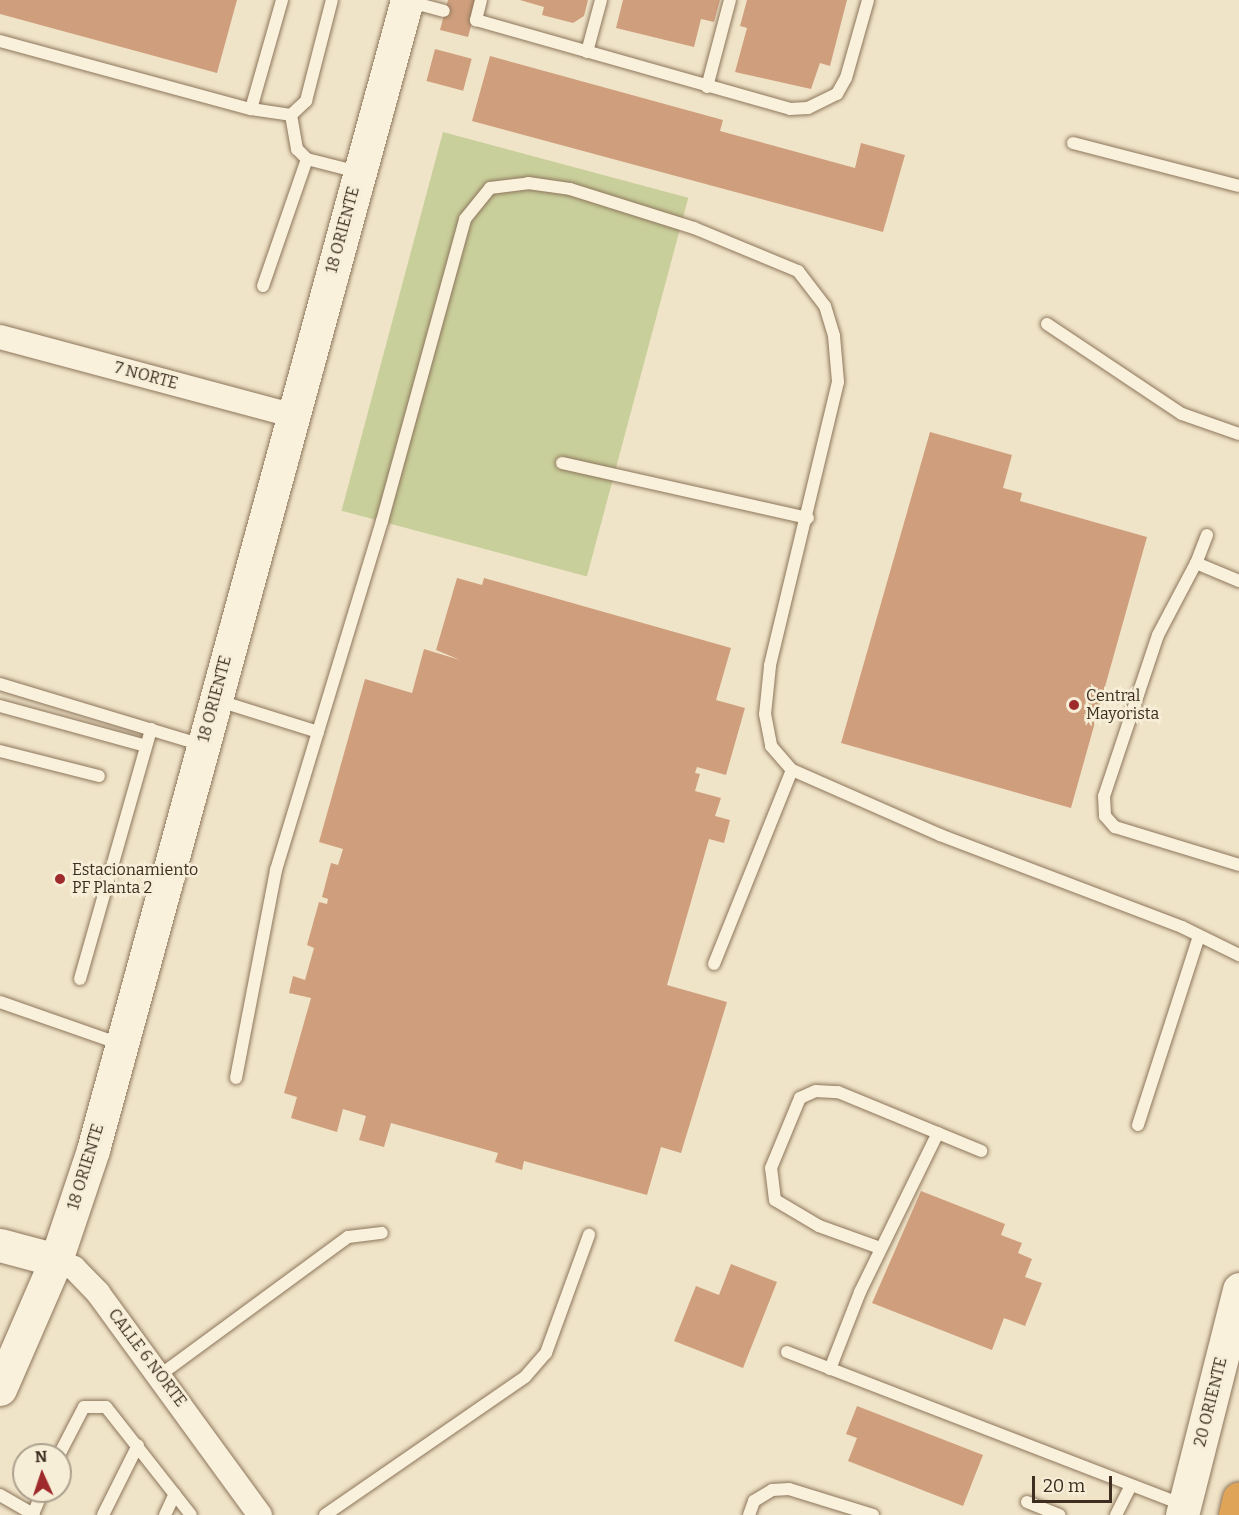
<!DOCTYPE html>
<html>
<head>
<meta charset="utf-8">
<style>
  body { margin:0 }
  #map { position:relative; width:1239px; height:1515px; overflow:hidden; background:#f0e4c8; font-family:Bitter,serif }
  div>[style] { position:absolute }
  [style*='--x'] { left:calc(var(--x)*1px); top:calc(var(--y)*1px); width:calc(var(--w)*1px); rotate:calc(var(--a)*1deg) }
  .green>* { inset:0; background:#c9cf9b; transform-origin:0 0 }
  .building>* { inset:0; background:#cf9f7d; transform-origin:0 0 }
  .roads { filter:drop-shadow(0 0 2px #8d765c) drop-shadow(0 0 2px #8d765c) }
  .lane>* { height:12px; margin:-6px; padding:0 6px; transform-origin:6px; border-radius:6px; background:#faf1dc }
  .street>* { height:24px; margin:-12px; padding:0 12px; transform-origin:12px; border-radius:12px; background:#faf1dc }
  .secondary>* { height:33px; margin:-16.5px; padding:0 16.5px; transform-origin:16.5px; border-radius:16.5px; background:#faf1dc }
  .highway>* { height:33px; margin:-16.5px; padding:0 16.5px; transform-origin:16.5px; border-radius:16.5px; background:#e0a458 }
  .dots>* { width:16px; height:16px; translate:-50% -50%; box-sizing:border-box; border:3px solid #f7eed8; border-radius:50% }
  span { translate:-50% -50%; white-space:nowrap; text-align:center; line-height:1.15; -webkit-text-stroke:5px #f7eed8; paint-order:stroke }
  .street-label { font-size:16px; color:#3d2e20 }
  .poi-label { font-size:16px; color:#3d2e20 }
  .left { translate:0 -50%; text-align:left }
  .north { position:absolute; left:12px; top:1443px; width:60px; height:60px; box-sizing:border-box; background:#f7eed8; border:2px solid #ada18e; border-radius:50%; rotate:357deg; font-size:16px; font-weight:700; line-height:24px; text-align:center; color:#3d2e20 }
  .north::after { content:''; display:block; margin:auto; width:21px; height:27px; background:#9e2a2b; clip-path:polygon(50% 0,100% 100%,50% 72%,0 100%) }
  .scale { position:absolute; left:1032px; top:1476px; width:80px; height:27px; box-sizing:border-box; border:3px solid #3d2e20; border-top:0; padding-left:8px; font-size:18px; line-height:21px; white-space:nowrap; color:#3d2e20; -webkit-text-stroke:4px #f7eed8; paint-order:stroke }
</style>
</head>
<body>
<div id="map">
  <div class="green">
    <i style="left:443px;top:132px;width:254px;height:392px;rotate:15deg"></i>
  </div>
  <div class="building">
    <i style="clip-path:polygon(0 0,237px 0,217px 73px,0 14px)"></i>
    <i style="clip-path:polygon(448px 0,478px 0,468px 37px,440px 30px)"></i>
    <i style="clip-path:polygon(520px 0,588px 0,584px 16px,573px 23px,542px 15px,544px 7px)"></i>
    <i style="clip-path:polygon(623px 0,720px 0,714px 22px,701px 19px,694px 47px,616px 28px)"></i>
    <i style="clip-path:polygon(747px 0,847px 0,830px 66px,820px 63px,811px 89px,735px 72px,747px 28px,740px 26px)"></i>
    <i style="left:435px;top:49px;width:38px;height:33px;rotate:15deg"></i>
    <i style="clip-path:polygon(490px 56px,723px 120px,720px 131px,855px 168px,861px 143px,905px 155px,883px 232px,472px 121px)"></i>
    <i style="clip-path:polygon(930px 432px,1012px 455px,1003px 488px,1022px 493px,1020px 501px,1147px 537px,1071px 808px,841px 743px)"></i>
    <i style="clip-path:polygon(457px 578px,482px 585px,484px 578px,731px 648px,716px 700px,745px 708px,726px 775px,697px 767px,695px 773px,700px 774px,695px 791px,721px 798px,715px 816px,730px 820px,724px 843px,709px 839px,667px 985px,727px 1002px,681px 1153px,661px 1147px,647px 1195px,524px 1161px,522px 1170px,495px 1162px,498px 1153px,391px 1123px,384px 1147px,359px 1140px,366px 1116px,343px 1109px,337px 1132px,291px 1118px,297px 1097px,284px 1093px,311px 998px,289px 993px,293px 976px,305px 980px,314px 948px,307px 945px,319px 902px,327px 904px,328px 899px,322px 897px,331px 863px,338px 865px,343px 849px,319px 842px,365px 679px,412px 693px,424px 649px,460px 660px,436px 650px)"></i>
    <i style="clip-path:polygon(921px 1191px,1005px 1224px,1001px 1235px,1022px 1243px,1018px 1253px,1032px 1259px,1025px 1277px,1042px 1283px,1025px 1326px,1004px 1318px,992px 1350px,872px 1303px)"></i>
    <i style="clip-path:polygon(731px 1264px,777px 1282px,743px 1368px,674px 1341px,696px 1286px,719px 1295px)"></i>
    <i style="clip-path:polygon(857px 1406px,983px 1455px,963px 1506px,848px 1461px,857px 1438px,846px 1434px)"></i>
  </div>
  <div class="roads">
    <div class="lane">
      <i style="--x:481;--y:0;--w:21;--a:104"></i>
      <i style="--x:476;--y:20;--w:326;--a:15.8"></i>
      <i style="--x:790;--y:109;--w:18;--a:-3"></i>
      <i style="--x:808;--y:108;--w:32;--a:-26"></i>
      <i style="--x:837;--y:94;--w:18;--a:-61"></i>
      <i style="--x:846;--y:78;--w:81;--a:-74.2"></i>
      <i style="--x:407;--y:1;--w:38;--a:15"></i>
      <i style="--x:0;--y:41;--w:260;--a:15.2"></i>
      <i style="--x:251;--y:109;--w:113;--a:-74.1"></i>
      <i style="--x:587;--y:52;--w:54;--a:-74.9"></i>
      <i style="--x:707;--y:87;--w:90;--a:-75.2"></i>
      <i style="--x:251;--y:109;--w:40;--a:8.5"></i>
      <i style="--x:291;--y:115;--w:21;--a:-43"></i>
      <i style="--x:306;--y:101;--w:104;--a:-75.6"></i>
      <i style="--x:291;--y:115;--w:35;--a:80"></i>
      <i style="--x:297;--y:149;--w:14;--a:45"></i>
      <i style="--x:307;--y:159;--w:53;--a:14.3"></i>
      <i style="--x:1073;--y:143;--w:171;--a:14.5"></i>
      <i style="--x:263;--y:286;--w:134;--a:-70.9"></i>
      <i style="--x:1047;--y:324;--w:162;--a:33.7"></i>
      <i style="--x:1182;--y:414;--w:60;--a:19.3"></i>
      <i style="--x:562;--y:463;--w:252;--a:12.6"></i>
      <i style="--x:1207;--y:535;--w:30;--a:111"></i>
      <i style="--x:1196;--y:563;--w:47;--a:22.7"></i>
      <i style="--x:1196;--y:563;--w:81;--a:117.8"></i>
      <i style="--x:1158;--y:635;--w:170;--a:108.5"></i>
      <i style="--x:1104;--y:796;--w:20;--a:87"></i>
      <i style="--x:1105;--y:816;--w:15;--a:48"></i>
      <i style="--x:1115;--y:827;--w:130;--a:17"></i>
      <i style="--x:0;--y:684;--w:211;--a:16.8"></i>
      <i style="--x:216;--y:700;--w:107;--a:17.4"></i>
      <i style="--x:0;--y:706;--w:151;--a:15.3"></i>
      <i style="--x:0;--y:751;--w:102;--a:14.2"></i>
      <i style="--x:714;--y:964;--w:209;--a:-68.1"></i>
      <i style="--x:80;--y:979;--w:260;--a:-74.1"></i>
      <i style="--x:0;--y:1002;--w:127;--a:19.3"></i>
      <i style="--x:236;--y:1078;--w:212;--a:-79.1"></i>
      <i style="--x:276;--y:870;--w:365;--a:-73.1"></i>
      <i style="--x:382;--y:521;--w:313;--a:-74.6"></i>
      <i style="--x:465;--y:219;--w:40;--a:-51"></i>
      <i style="--x:490;--y:188;--w:38;--a:-7"></i>
      <i style="--x:528;--y:183;--w:42;--a:8.1"></i>
      <i style="--x:570;--y:189;--w:130;--a:17.5"></i>
      <i style="--x:694;--y:228;--w:113;--a:22.5"></i>
      <i style="--x:798;--y:271;--w:44;--a:52.4"></i>
      <i style="--x:825;--y:306;--w:31;--a:73"></i>
      <i style="--x:834;--y:336;--w:46;--a:85"></i>
      <i style="--x:838;--y:382;--w:292;--a:103.5"></i>
      <i style="--x:770;--y:666;--w:48;--a:95.9"></i>
      <i style="--x:765;--y:714;--w:33;--a:79"></i>
      <i style="--x:771;--y:746;--w:32;--a:49"></i>
      <i style="--x:792;--y:770;--w:162;--a:23.7"></i>
      <i style="--x:940;--y:835;--w:259;--a:20.8"></i>
      <i style="--x:1182;--y:927;--w:64;--a:26.2"></i>
      <i style="--x:1138;--y:1125;--w:199;--a:-72.1"></i>
      <i style="--x:880;--y:1248;--w:65;--a:-160.2"></i>
      <i style="--x:819;--y:1226;--w:51;--a:-149.4"></i>
      <i style="--x:775;--y:1200;--w:32;--a:-97"></i>
      <i style="--x:771;--y:1168;--w:76;--a:-67.5"></i>
      <i style="--x:800;--y:1098;--w:17;--a:-24"></i>
      <i style="--x:816;--y:1091;--w:22;--a:3"></i>
      <i style="--x:838;--y:1092;--w:155;--a:22.4"></i>
      <i style="--x:787;--y:1352;--w:425;--a:21.1"></i>
      <i style="--x:830;--y:1369;--w:83;--a:-68.7"></i>
      <i style="--x:860;--y:1292;--w:177;--a:-63.9"></i>
      <i style="--x:160;--y:1375;--w:233;--a:-36.3"></i>
      <i style="--x:348;--y:1237;--w:34;--a:-7"></i>
      <i style="--x:59;--y:1455;--w:54;--a:-62.5"></i>
      <i style="--x:84;--y:1407;--w:22;--a:0"></i>
      <i style="--x:106;--y:1407;--w:137;--a:51.8"></i>
      <i style="--x:0;--y:1495;--w:39;--a:30"></i>
      <i style="--x:1027;--y:1502;--w:35;--a:22"></i>
      <i style="--x:33;--y:1514;--w:25;--a:-67"></i>
      <i style="--x:103;--y:1515;--w:78;--a:-63.4"></i>
      <i style="--x:165;--y:1515;--w:23;--a:-65"></i>
      <i style="--x:325;--y:1515;--w:243;--a:-34.6"></i>
      <i style="--x:525;--y:1377;--w:32;--a:-49"></i>
      <i style="--x:546;--y:1353;--w:126;--a:-70"></i>
      <i style="--x:749;--y:1515;--w:15;--a:-70"></i>
      <i style="--x:754;--y:1501;--w:21;--a:-31"></i>
      <i style="--x:772;--y:1490;--w:17;--a:-3"></i>
      <i style="--x:789;--y:1489;--w:88;--a:17.2"></i>
      <i style="--x:1116;--y:1515;--w:33;--a:-63"></i>
    </div>
    <div class="street">
      <i style="--x:0;--y:337;--w:302;--a:15"></i>
      <i style="--x:56;--y:1260;--w:20;--a:24"></i>
      <i style="--x:74;--y:1268;--w:35;--a:46"></i>
      <i style="--x:98;--y:1293;--w:275;--a:53.9"></i>
    </div>
    <div class="secondary">
      <i style="--x:0;--y:1245;--w:58;--a:15"></i>
      <i style="--x:0;--y:1389;--w:141;--a:-66.5"></i>
      <i style="--x:56;--y:1260;--w:116;--a:-71.4"></i>
      <i style="--x:93;--y:1150;--w:1192;--a:-74.73"></i>
      <i style="--x:1182;--y:1515;--w:233;--a:-75.8"></i>
    </div>
    <div class="highway">
      <i style="--x:1235;--y:1515;--w:17;--a:-77"></i>
    </div>
  </div>
  <div class="dots">
    <i style="left:1074px;top:705px;background:#9e2a2b"></i>
    <i style="left:60px;top:879px;background:#9e2a2b"></i>
  </div>
  <div class="street-label">
    <span style="left:343px;top:230px;rotate:-75deg">18 ORIENTE</span>
    <span style="left:146px;top:376px;rotate:15deg">7 NORTE</span>
    <span style="left:215px;top:699px;rotate:-75deg">18 ORIENTE</span>
    <span style="left:86px;top:1167px;rotate:-73deg">18 ORIENTE</span>
    <span style="left:147px;top:1358px;rotate:53deg">CALLE 6 NORTE</span>
    <span style="left:1211px;top:1402px;rotate:-76deg">20 ORIENTE</span>
  </div>
  <div class="poi-label">
    <span class="left" style="left:1086px;top:705px">Central<br>Mayorista</span>
    <span class="left" style="left:72px;top:879px">Estacionamiento<br>PF Planta 2</span>
  </div>
  <div class="north">N</div>
  <div class="scale">20 m</div>
</div>
</body>
</html>
